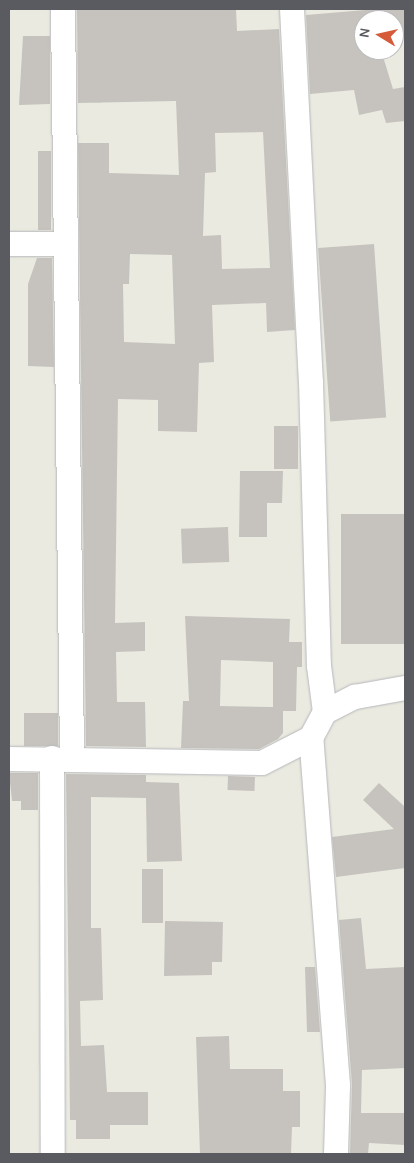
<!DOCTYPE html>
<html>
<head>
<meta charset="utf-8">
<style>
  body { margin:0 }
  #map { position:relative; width:414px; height:1163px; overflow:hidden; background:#eaeae0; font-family:Karla,sans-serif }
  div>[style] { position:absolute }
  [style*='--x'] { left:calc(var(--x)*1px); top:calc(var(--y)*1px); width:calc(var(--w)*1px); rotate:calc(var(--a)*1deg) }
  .building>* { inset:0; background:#c6c3be; transform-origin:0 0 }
  .roads { filter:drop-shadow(0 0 1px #b6b7bc) drop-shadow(0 0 1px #b6b7bc) }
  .street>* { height:24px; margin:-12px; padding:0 12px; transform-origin:12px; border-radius:12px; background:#fff }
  span { translate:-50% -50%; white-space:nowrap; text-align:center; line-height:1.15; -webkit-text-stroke:4px #fff; paint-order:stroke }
  .frame { position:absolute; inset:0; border:10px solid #595b60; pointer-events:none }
  .north { position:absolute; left:354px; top:10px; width:50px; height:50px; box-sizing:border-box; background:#fff; border:1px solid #bdbdbf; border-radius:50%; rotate:279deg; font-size:14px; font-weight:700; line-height:20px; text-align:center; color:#595b60 }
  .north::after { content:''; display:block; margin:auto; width:18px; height:22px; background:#d65b3a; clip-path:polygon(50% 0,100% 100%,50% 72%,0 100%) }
</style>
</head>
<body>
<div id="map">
  <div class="building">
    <i style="clip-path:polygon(evenodd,77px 9px,236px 9px,237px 31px,279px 29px,295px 330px,267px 332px,266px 303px,212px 305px,214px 362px,199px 363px,197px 432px,158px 431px,158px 400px,118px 399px,115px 623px,145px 622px,145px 651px,116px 652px,117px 702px,145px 702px,146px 747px,86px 746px,78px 143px,109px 143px,109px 173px,179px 175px,176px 101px,78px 103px,77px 9px,263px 132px,270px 268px,222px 269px,221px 235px,203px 236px,205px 173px,216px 172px,215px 133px,263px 132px,77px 9px,130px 254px,172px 255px,175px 344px,124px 342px,123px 284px,129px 284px,130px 254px)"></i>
    <i style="clip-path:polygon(377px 9px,405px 9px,405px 35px,394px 35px,394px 20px,364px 20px,364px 50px,381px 50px,393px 89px,405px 87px,405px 121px,386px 123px,382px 110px,359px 115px,354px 90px,310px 94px,306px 15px)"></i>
    <i style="clip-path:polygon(23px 36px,50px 36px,50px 104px,19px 105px)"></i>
    <i style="left:38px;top:151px;width:13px;height:79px"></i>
    <i style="left:374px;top:244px;width:174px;height:56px;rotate:86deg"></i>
    <i style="clip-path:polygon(37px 258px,52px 258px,54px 367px,28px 366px,28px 284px)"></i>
    <i style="left:274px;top:426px;width:24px;height:43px"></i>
    <i style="clip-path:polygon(240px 471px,283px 471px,282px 503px,267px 503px,267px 537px,239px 537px)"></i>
    <i style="left:405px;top:514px;width:130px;height:64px;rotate:90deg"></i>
    <i style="left:228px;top:527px;width:35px;height:47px;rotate:88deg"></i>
    <i style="clip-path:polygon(evenodd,185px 616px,290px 619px,289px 642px,302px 642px,302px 667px,297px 667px,296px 711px,283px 711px,283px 733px,278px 739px,259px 749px,181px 748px,183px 701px,189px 701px,185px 616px,221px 660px,273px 662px,273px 707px,220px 706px,221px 660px)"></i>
    <i style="left:58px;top:713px;width:33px;height:34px;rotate:90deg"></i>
    <i style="clip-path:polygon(9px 773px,38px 773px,38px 810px,21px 810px,21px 801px,12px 801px)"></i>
    <i style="clip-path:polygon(66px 774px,146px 775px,146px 782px,179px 783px,182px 861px,147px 862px,146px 798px,91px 797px,91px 928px,101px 928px,103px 1000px,80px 1001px,81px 1046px,104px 1045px,107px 1092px,148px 1092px,148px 1125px,110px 1125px,110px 1139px,76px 1139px,76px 1120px,70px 1120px)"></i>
    <i style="left:228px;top:776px;width:27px;height:14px;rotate:2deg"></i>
    <i style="clip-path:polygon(379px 783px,405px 807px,405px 868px,336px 877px,332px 837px,394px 829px,363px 800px)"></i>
    <i style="left:142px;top:869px;width:21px;height:54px"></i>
    <i style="clip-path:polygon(361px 918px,366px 969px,405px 967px,405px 1068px,362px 1070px,361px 1113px,405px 1113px,405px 1145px,369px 1143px,368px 1154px,350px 1154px,352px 1084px,339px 920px)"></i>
    <i style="clip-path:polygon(165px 921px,223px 922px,222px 962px,212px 962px,212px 975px,164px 976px)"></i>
    <i style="clip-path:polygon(305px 967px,315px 967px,320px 1032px,307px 1032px)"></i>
    <i style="clip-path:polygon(229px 1036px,230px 1069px,283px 1069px,283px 1091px,300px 1091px,300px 1127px,292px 1127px,291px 1154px,200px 1154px,196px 1037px)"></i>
  </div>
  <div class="roads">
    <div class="street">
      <i style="--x:63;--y:9;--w:748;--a:89.31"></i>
      <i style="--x:292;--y:9;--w:373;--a:87.1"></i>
      <i style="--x:311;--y:382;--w:284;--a:88.4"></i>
      <i style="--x:319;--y:666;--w:46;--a:82.6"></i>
      <i style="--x:9;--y:244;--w:57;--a:0"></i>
      <i style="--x:52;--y:758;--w:396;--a:89.9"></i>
      <i style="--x:9;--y:759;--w:253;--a:0.9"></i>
      <i style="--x:262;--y:763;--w:55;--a:-27"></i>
      <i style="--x:336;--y:1154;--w:69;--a:-88.3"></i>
      <i style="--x:338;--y:1085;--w:348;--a:-94.4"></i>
      <i style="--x:311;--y:738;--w:30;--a:-62"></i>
      <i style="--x:325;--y:712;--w:34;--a:-27"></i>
      <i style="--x:355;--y:697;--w:51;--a:-10.2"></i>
    </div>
  </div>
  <div class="frame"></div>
  <div class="north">N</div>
</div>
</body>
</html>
